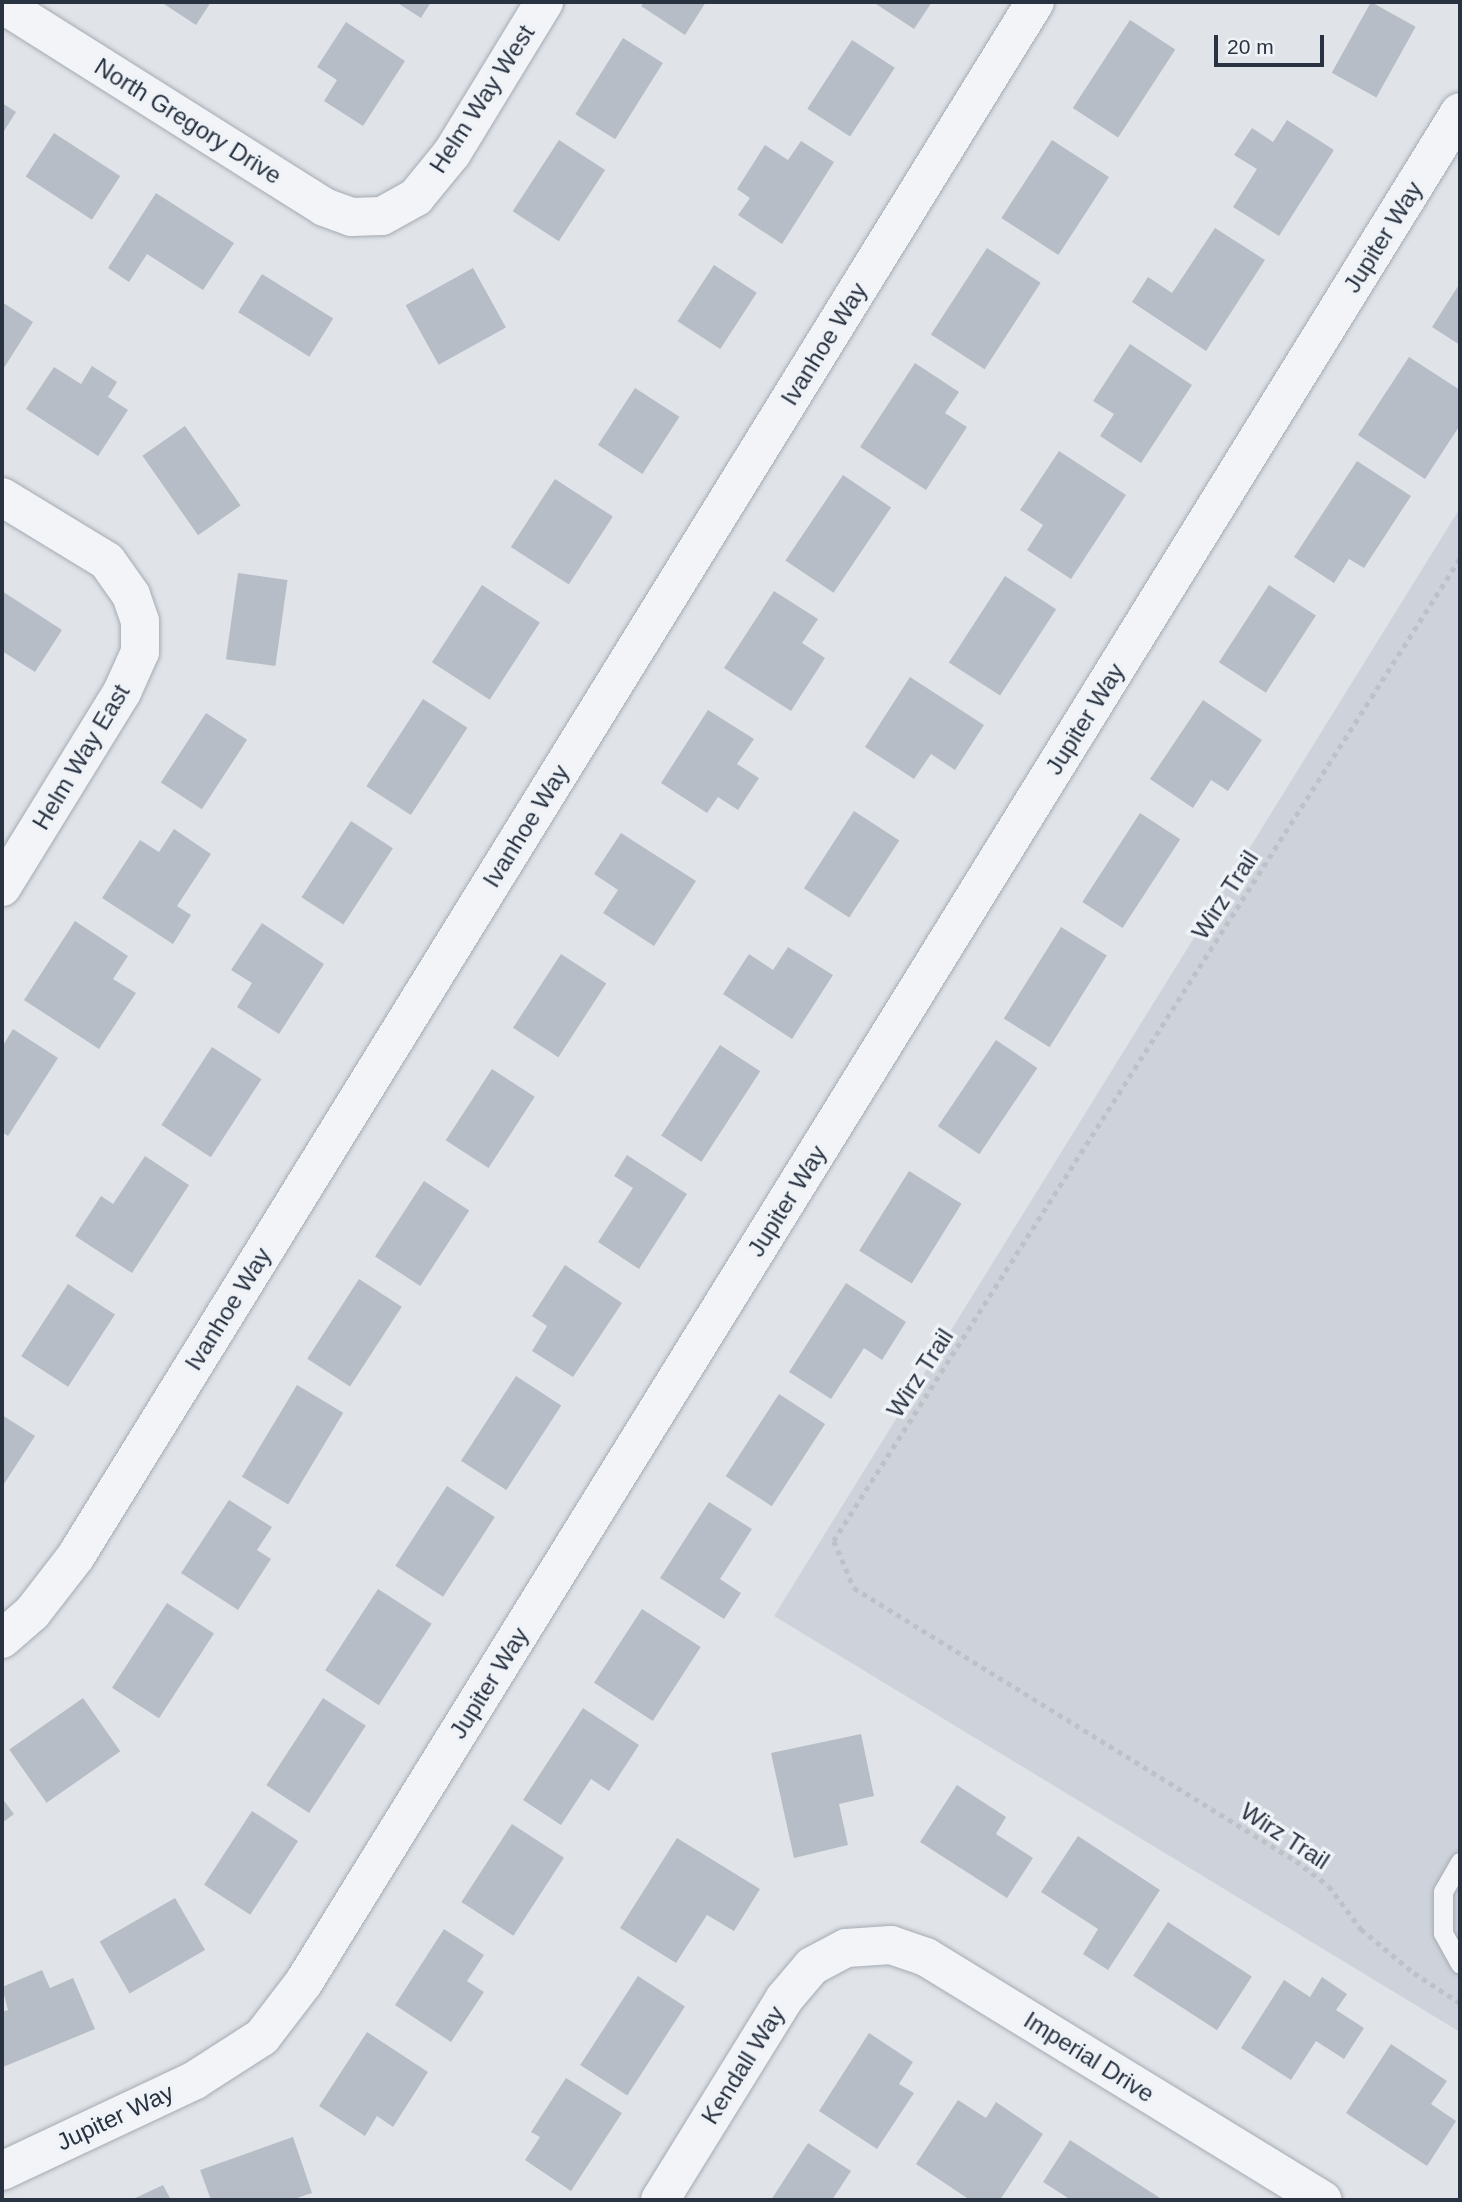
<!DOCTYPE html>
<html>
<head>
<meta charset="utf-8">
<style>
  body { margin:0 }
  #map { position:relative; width:1462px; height:2202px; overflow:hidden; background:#e0e4e9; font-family:Helvetica,sans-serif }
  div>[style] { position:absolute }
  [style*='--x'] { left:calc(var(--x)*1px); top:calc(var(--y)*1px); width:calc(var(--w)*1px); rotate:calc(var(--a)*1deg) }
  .built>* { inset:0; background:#ced3db }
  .building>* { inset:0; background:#b7bdc6; transform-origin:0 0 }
  .path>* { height:4.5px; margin-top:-2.25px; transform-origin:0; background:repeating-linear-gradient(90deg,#bdc2c8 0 5px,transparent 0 10px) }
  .roads { filter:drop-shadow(0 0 2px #a5abb3) drop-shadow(0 0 2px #a5abb3) }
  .service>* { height:19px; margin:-9.5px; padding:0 9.5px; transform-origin:9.5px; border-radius:9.5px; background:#f2f4f7 }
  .minor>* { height:38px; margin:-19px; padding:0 19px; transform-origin:19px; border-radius:19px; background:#f2f4f7 }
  span { translate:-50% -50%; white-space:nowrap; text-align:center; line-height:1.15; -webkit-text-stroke:7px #eff3f7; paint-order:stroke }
  .street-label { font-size:24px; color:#283241 }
  .frame { position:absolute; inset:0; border:4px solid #283241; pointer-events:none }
  .scale { position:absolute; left:1214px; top:35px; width:110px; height:32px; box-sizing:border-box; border:4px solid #283241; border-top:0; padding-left:9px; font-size:21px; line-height:24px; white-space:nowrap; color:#283241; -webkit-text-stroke:5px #eff3f7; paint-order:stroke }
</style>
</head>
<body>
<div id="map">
  <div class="built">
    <i style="clip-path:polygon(1460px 508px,1460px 2032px,774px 1616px)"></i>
  </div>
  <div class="building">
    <i style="clip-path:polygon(161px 2px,211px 2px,196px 25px)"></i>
    <i style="clip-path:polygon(396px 2px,431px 2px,421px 18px)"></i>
    <i style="clip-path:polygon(645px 2px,706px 2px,685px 35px,641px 6px)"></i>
    <i style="clip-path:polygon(873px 2px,932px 2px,914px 29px)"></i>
    <i style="left:1371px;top:2px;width:51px;height:81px;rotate:29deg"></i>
    <i style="left:1130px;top:20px;width:54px;height:105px;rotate:33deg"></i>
    <i style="clip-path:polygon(346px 22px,405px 61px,363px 126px,324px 101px,337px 80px,317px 67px)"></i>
    <i style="left:623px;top:38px;width:47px;height:90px;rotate:32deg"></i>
    <i style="left:852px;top:40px;width:51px;height:82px;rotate:33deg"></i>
    <i style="clip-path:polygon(2px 103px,16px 112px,2px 134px)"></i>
    <i style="clip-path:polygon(1287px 120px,1334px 150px,1279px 236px,1233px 207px,1257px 169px,1234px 155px,1252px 128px,1273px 142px)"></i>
    <i style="left:54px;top:133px;width:79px;height:52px;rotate:33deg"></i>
    <i style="left:559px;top:140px;width:55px;height:85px;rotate:33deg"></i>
    <i style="left:1052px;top:140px;width:68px;height:93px;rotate:33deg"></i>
    <i style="clip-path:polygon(801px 141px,834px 162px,782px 244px,738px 215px,750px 198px,737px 189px,765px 145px,788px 160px)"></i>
    <i style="clip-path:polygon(156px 193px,234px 243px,203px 290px,147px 254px,129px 282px,108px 268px)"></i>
    <i style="clip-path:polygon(1215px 228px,1265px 260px,1206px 351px,1132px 302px,1148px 277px,1172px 293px)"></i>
    <i style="left:987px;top:248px;width:64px;height:103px;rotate:33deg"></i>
    <i style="left:714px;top:265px;width:51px;height:67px;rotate:33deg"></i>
    <i style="left:473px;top:268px;width:68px;height:77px;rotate:61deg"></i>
    <i style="left:262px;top:274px;width:84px;height:45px;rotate:32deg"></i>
    <i style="clip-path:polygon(1460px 283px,1460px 345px,1432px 327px)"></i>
    <i style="clip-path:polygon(2px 302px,33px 322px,2px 371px)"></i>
    <i style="clip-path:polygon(1130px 344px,1192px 385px,1141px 463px,1100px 436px,1114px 414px,1093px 401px)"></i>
    <i style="clip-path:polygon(1409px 357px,1460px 390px,1460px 425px,1425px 479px,1358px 435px)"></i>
    <i style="clip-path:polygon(915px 363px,959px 392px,945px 413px,967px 427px,926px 490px,860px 447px)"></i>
    <i style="clip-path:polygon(92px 366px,117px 382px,108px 397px,128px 410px,98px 456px,26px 409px,54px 367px,81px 384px)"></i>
    <i style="left:635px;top:388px;width:53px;height:68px;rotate:33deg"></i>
    <i style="left:185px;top:426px;width:97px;height:52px;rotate:55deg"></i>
    <i style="clip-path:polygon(1059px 451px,1126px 495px,1071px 579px,1027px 550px,1043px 525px,1020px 510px)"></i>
    <i style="clip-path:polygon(1357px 461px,1411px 496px,1364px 568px,1349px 559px,1334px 583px,1294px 557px)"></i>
    <i style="left:843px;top:475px;width:58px;height:103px;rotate:34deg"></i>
    <i style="left:555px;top:479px;width:69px;height:81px;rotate:33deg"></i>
    <i style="left:238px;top:573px;width:50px;height:87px;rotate:8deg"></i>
    <i style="left:1005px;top:576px;width:61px;height:103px;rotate:33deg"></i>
    <i style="left:482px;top:585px;width:69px;height:92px;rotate:33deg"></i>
    <i style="left:1269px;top:585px;width:56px;height:92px;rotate:33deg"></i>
    <i style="clip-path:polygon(2px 591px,62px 630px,35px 672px,2px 651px)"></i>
    <i style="clip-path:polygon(774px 591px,818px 619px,802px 643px,825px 658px,791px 711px,724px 668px)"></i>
    <i style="clip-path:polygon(910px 677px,984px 725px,955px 770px,931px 754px,914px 779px,865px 747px)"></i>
    <i style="left:423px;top:699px;width:53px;height:104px;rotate:33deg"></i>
    <i style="clip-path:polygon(1203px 700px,1262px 740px,1228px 791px,1211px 780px,1193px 808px,1150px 779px)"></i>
    <i style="clip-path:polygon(708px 710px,754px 739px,737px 764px,759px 778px,738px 810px,718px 797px,707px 813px,661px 783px)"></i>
    <i style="left:206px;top:713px;width:49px;height:83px;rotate:33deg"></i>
    <i style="left:854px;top:811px;width:54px;height:92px;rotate:33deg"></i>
    <i style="left:1140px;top:813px;width:48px;height:106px;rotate:33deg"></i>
    <i style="left:351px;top:821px;width:50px;height:91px;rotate:33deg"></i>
    <i style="clip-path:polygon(174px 829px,211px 854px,177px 906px,191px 915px,173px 944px,102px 898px,140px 840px,159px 852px)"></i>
    <i style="clip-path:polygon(621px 833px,696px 881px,654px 946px,603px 913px,618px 890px,594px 874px)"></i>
    <i style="clip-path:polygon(75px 921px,128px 956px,113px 979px,136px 993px,99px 1049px,24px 1000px)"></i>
    <i style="clip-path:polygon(262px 923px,324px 964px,279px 1034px,237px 1007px,252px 983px,231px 970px)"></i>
    <i style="left:1061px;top:927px;width:54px;height:108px;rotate:32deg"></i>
    <i style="clip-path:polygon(788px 947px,833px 975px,792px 1039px,723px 994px,749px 954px,773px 970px)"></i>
    <i style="left:561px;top:954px;width:54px;height:88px;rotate:33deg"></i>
    <i style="clip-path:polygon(13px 1029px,58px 1058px,8px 1136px,2px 1132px,2px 1047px)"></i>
    <i style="left:996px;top:1040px;width:50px;height:104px;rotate:34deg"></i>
    <i style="left:720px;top:1045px;width:48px;height:108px;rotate:33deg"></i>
    <i style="left:212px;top:1047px;width:59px;height:93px;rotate:33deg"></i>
    <i style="left:492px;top:1069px;width:51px;height:85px;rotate:33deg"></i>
    <i style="clip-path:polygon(627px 1155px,687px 1194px,639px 1269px,598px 1242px,633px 1188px,614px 1176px)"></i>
    <i style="clip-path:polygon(145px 1156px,189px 1185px,132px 1273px,75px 1236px,101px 1196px,113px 1204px)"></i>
    <i style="left:909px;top:1171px;width:62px;height:94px;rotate:32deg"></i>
    <i style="left:424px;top:1181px;width:54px;height:90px;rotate:33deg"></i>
    <i style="clip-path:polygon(565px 1265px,622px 1303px,573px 1377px,532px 1351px,547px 1326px,532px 1316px)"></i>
    <i style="left:359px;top:1279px;width:51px;height:95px;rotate:33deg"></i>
    <i style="clip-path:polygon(846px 1283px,906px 1322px,882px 1360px,864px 1348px,831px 1399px,789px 1372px)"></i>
    <i style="left:68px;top:1284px;width:56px;height:86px;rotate:33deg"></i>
    <i style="left:516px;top:1376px;width:54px;height:101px;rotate:33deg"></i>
    <i style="left:297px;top:1385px;width:54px;height:107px;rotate:31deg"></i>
    <i style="left:779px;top:1394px;width:55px;height:98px;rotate:33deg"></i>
    <i style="clip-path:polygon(2px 1415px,35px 1436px,2px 1487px)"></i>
    <i style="left:447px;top:1486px;width:57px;height:95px;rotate:33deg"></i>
    <i style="clip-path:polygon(229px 1500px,272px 1527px,257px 1550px,271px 1559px,238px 1610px,181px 1573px)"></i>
    <i style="clip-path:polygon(709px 1502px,752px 1529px,720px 1579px,741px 1593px,724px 1619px,660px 1578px)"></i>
    <i style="left:378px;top:1589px;width:64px;height:97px;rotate:33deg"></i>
    <i style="left:167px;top:1603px;width:56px;height:101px;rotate:33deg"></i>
    <i style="left:642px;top:1609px;width:70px;height:88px;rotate:33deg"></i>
    <i style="left:83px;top:1698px;width:65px;height:90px;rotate:55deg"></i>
    <i style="left:323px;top:1698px;width:51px;height:104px;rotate:33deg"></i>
    <i style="clip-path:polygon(583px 1708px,639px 1745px,609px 1791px,591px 1779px,561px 1825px,523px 1800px)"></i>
    <i style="clip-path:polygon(861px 1734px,874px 1796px,839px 1804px,848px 1845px,794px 1858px,771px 1753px)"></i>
    <i style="clip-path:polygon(957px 1785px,1006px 1817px,996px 1834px,1033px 1858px,1007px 1898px,920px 1842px)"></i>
    <i style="clip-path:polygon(2px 1798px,14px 1814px,2px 1823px)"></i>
    <i style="left:252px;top:1811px;width:55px;height:88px;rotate:33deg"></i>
    <i style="left:512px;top:1824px;width:62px;height:93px;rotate:33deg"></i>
    <i style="clip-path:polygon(1078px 1836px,1160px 1890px,1108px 1970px,1083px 1954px,1098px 1929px,1041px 1892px)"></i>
    <i style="clip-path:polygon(677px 1838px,760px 1889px,734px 1931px,707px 1915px,676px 1963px,620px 1928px)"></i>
    <i style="left:175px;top:1898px;width:60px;height:87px;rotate:60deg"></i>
    <i style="left:1168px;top:1922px;width:100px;height:64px;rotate:33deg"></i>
    <i style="clip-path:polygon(444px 1929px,484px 1955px,467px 1981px,484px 1992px,451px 2042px,395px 2005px)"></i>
    <i style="clip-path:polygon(42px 1970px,50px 1988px,73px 1978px,95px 2029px,3px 2067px,2px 2012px,8px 2010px,2px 1987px)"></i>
    <i style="left:638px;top:1976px;width:56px;height:106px;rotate:33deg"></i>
    <i style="clip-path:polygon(1322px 1977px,1347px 1994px,1336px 2010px,1364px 2028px,1344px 2059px,1316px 2041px,1291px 2080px,1241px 2048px,1284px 1980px,1310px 1997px)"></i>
    <i style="clip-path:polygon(367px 2032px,428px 2072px,393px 2127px,377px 2116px,365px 2136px,319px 2106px)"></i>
    <i style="clip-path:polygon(869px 2033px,913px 2062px,899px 2084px,914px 2093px,877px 2149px,819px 2111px)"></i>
    <i style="clip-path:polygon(1391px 2044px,1447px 2081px,1431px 2104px,1456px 2121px,1427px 2166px,1346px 2113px)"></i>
    <i style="clip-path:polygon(566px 2078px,622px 2113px,571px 2191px,525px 2160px,540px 2137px,531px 2132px)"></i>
    <i style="clip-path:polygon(958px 2100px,986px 2118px,996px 2102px,1043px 2134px,1000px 2200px,970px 2200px,916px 2164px)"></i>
    <i style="clip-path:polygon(293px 2137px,312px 2193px,291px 2200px,211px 2200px,200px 2170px)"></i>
    <i style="clip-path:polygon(1070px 2140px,1160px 2198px,1158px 2200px,1071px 2200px,1043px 2182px)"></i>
    <i style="clip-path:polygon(808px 2143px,851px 2171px,832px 2200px,771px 2200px)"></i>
    <i style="clip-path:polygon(163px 2185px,171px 2200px,131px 2200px)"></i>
  </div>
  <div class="path">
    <i style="--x:1460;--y:559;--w:1165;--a:122.52"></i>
    <i style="--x:834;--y:1541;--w:51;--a:66.9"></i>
    <i style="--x:854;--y:1588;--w:520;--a:31.7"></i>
    <i style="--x:1296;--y:1861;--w:41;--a:37.1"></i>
    <i style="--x:1329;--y:1886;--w:54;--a:53.3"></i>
    <i style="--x:1361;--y:1929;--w:69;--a:39.7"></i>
    <i style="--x:1414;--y:1973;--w:55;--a:33.1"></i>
  </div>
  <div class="roads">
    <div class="service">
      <i style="--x:1460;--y:1862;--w:34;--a:120"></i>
      <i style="--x:1443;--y:1892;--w:41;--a:90"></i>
      <i style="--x:1443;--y:1933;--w:35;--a:61"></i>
    </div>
    <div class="minor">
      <i style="--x:2;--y:4;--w:381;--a:32.2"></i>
      <i style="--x:324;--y:207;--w:29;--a:20"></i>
      <i style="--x:351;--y:217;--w:31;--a:-2"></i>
      <i style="--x:382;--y:216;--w:39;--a:-29"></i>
      <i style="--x:416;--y:197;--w:57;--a:-50.7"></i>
      <i style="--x:452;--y:153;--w:177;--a:-58.6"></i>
      <i style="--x:2;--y:497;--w:123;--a:31.4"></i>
      <i style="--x:107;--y:561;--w:42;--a:54.8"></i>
      <i style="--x:131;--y:595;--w:28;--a:71"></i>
      <i style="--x:140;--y:621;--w:31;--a:90"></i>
      <i style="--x:140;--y:652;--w:44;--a:114.2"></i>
      <i style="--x:122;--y:692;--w:229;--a:121.6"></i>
      <i style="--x:2;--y:1639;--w:40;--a:-41"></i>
      <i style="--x:32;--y:1613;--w:72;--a:-52.3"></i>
      <i style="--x:76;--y:1556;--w:1826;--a:-58.32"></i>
      <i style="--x:2;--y:2171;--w:213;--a:-25.2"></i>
      <i style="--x:195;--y:2080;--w:80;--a:-32.7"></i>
      <i style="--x:262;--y:2037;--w:69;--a:-52.6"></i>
      <i style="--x:304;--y:1982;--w:2198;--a:-58.28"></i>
      <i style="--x:660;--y:2200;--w:236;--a:-58.3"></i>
      <i style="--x:784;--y:1999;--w:43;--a:-49.7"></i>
      <i style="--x:812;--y:1966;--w:38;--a:-28"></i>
      <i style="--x:846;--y:1948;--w:45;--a:-3.8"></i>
      <i style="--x:891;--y:1945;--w:37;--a:19"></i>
      <i style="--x:926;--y:1957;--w:465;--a:31.5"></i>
    </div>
  </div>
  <div class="street-label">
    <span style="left:482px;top:99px;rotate:-57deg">Helm Way West</span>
    <span style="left:188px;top:121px;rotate:32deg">North Gregory Drive</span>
    <span style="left:1383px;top:237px;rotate:-58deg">Jupiter Way</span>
    <span style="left:824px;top:344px;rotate:-58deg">Ivanhoe Way</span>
    <span style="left:1085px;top:719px;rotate:-58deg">Jupiter Way</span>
    <span style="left:81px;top:757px;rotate:-59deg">Helm Way East</span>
    <span style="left:526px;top:826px;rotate:-58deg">Ivanhoe Way</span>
    <span style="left:1225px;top:895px;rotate:-57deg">Wirz Trail</span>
    <span style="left:787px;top:1201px;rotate:-58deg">Jupiter Way</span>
    <span style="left:228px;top:1309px;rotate:-58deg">Ivanhoe Way</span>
    <span style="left:920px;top:1373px;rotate:-57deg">Wirz Trail</span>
    <span style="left:489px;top:1683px;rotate:-58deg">Jupiter Way</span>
    <span style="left:1285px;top:1836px;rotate:33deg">Wirz Trail</span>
    <span style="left:1089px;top:2057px;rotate:32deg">Imperial Drive</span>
    <span style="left:743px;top:2065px;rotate:-58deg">Kendall Way</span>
    <span style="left:115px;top:2117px;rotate:-25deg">Jupiter Way</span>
  </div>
  <div class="frame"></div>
  <div class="scale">20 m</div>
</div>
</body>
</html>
